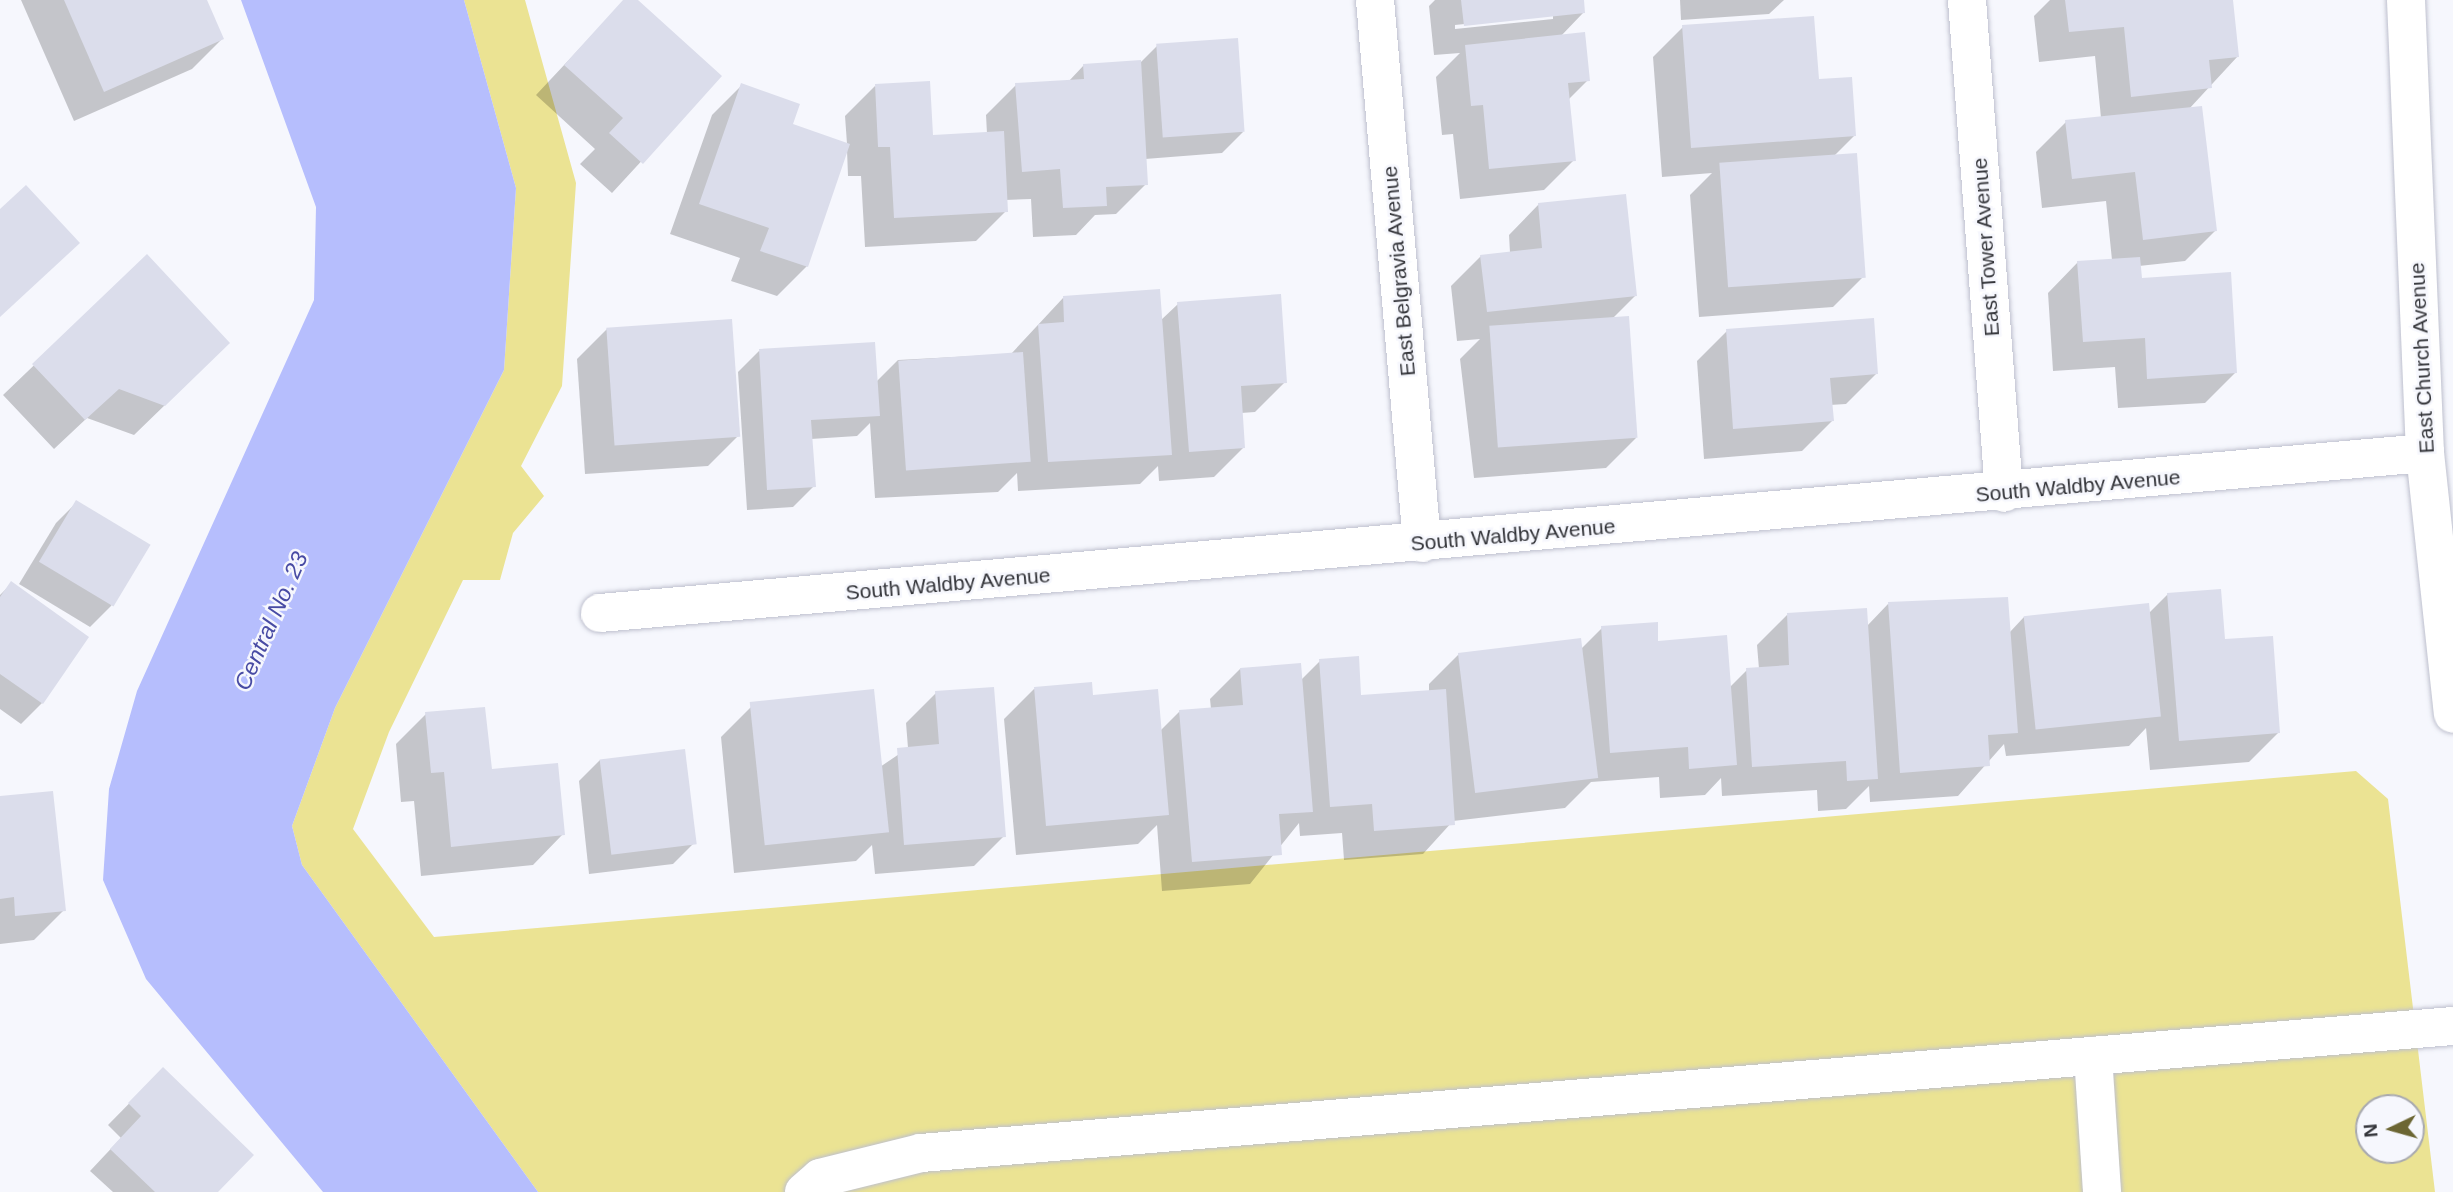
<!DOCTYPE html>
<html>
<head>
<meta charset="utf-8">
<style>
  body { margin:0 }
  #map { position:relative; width:2453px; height:1192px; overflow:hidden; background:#f6f7fd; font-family:Arial,sans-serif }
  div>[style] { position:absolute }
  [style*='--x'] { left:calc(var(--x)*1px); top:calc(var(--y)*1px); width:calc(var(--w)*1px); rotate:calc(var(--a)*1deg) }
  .green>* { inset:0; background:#ebe393 }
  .water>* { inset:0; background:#b6befd }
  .shadow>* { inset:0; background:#0003 }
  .building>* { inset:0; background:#dbddeb; transform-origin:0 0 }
  .roads { filter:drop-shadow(0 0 2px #bec0ce) drop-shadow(0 0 2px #bec0ce) }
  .minor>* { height:38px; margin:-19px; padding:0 19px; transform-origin:19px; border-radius:19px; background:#fff }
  span { translate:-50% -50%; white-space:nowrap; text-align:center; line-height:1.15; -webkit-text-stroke:5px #f6f7fd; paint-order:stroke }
  .street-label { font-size:21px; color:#333439 }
  .water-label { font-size:23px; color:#484ba4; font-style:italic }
  .north { position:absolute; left:2355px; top:1094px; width:70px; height:70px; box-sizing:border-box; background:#f6f7fd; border:2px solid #a8a9af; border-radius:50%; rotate:265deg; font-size:19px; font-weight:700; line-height:28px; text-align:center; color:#333439 }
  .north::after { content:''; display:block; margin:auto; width:24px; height:32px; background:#6c6633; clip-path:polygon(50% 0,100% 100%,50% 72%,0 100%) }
</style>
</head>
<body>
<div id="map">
  <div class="green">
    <i style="clip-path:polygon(evenodd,464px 0,525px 0,576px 183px,562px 386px,521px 466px,544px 496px,513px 533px,500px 580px,463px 580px,389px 732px,353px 829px,434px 937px,2356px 771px,2388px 799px,2435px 1192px,538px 1192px,302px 865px,292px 826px,335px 708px,504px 370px,516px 188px,464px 0,2369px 1108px,2411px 1108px,2411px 1150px,2369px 1150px,2369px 1108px)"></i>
  </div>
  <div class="water">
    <i style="clip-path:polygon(241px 0,464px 0,516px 188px,504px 370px,335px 708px,292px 826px,302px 865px,538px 1192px,323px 1192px,146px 979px,103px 880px,109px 789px,137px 691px,314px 300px,316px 207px)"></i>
  </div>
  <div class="shadow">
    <i style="clip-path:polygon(21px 0,205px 0,222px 39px,192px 69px,74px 121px)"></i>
    <i style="clip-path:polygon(625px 0,635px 0,719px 77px,612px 193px,580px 164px,595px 149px,536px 95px)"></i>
    <i style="clip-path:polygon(evenodd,1435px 0,1582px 0,1583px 13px,1560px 37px,1588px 80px,1568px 100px,1574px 160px,1544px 190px,1460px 199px,1453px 134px,1442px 135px,1436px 77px,1460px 53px,1434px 55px,1429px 6px,1435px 0,1553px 15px,1553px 19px,1455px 29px,1455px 25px,1553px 15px)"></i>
    <i style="clip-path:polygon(1680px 0,1784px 0,1769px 14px,1681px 20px)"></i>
    <i style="clip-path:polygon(2050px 0,2232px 0,2238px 56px,2189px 109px,2215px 231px,2185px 261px,2139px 266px,2140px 280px,2235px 373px,2205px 403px,2118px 408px,2115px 367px,2053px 371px,2048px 293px,2078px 262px,2112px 260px,2106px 201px,2042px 208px,2036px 152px,2066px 122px,2101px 118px,2095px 56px,2039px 62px,2034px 16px)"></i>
    <i style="clip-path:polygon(1683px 27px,1817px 81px,1855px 135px,1833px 157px,1863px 277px,1833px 307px,1699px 317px,1690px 195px,1712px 173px,1662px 177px,1653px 57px)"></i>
    <i style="clip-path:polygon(1157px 46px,1243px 132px,1222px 153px,1145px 159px,1146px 184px,1116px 214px,1095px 215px,1076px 235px,1033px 237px,1031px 199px,1005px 200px,1006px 211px,976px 241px,865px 247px,861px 176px,848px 176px,847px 150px,807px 266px,777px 296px,731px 281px,740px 258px,670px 234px,712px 115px,742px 85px,791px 125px,847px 144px,845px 116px,875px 86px,931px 136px,987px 134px,986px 115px,1016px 85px,1068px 82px,1084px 65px,1141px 62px)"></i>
    <i style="clip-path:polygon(1539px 204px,1635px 296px,1612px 319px,1636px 438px,1606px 468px,1474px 478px,1460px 359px,1480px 339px,1457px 341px,1451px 286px,1481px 256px,1510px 253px,1509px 235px)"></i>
    <i style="clip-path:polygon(147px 257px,198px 373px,134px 435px,87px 418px,54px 449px,3px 395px)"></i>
    <i style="clip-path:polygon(1063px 298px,1160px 321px,1178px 304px,1285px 382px,1255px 412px,1241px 413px,1244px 447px,1214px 477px,1159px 481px,1158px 466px,1140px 484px,1018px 491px,1017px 473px,998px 492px,875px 498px,870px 423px,857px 436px,811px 439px,814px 486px,793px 507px,747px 510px,738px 372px,759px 351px,876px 382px,898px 360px,1011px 354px)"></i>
    <i style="clip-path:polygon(607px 329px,738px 436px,708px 466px,585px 474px,577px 359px)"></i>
    <i style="clip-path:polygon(1727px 331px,1876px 374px,1846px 404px,1830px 405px,1832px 421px,1802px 451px,1704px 459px,1697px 361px)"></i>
    <i style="clip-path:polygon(77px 502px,148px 545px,111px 606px,90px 627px,19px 584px,56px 523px)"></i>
    <i style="clip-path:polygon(11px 584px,42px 703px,21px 724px,0 709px,0 595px)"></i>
    <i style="clip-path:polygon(2168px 594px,2223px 641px,2279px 732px,2249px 762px,2150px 770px,2146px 728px,2129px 746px,2006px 756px,2004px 744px,1958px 796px,1870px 802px,1869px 786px,1846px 809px,1818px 811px,1817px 790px,1722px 796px,1721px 778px,1705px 795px,1660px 798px,1659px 777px,1591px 782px,1565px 808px,1453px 821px,1423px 854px,1344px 860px,1342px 833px,1300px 836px,1299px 823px,1250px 884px,1162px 891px,1157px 825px,1138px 844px,1016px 855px,1004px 719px,1034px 689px,1092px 697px,1160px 731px,1180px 711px,1211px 709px,1210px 699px,1240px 669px,1300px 681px,1320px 661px,1360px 697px,1429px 692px,1429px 684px,1459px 654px,1581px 649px,1602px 628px,1657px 643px,1729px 688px,1747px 670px,1759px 669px,1757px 645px,1787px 615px,1867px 626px,1888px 604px,2009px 633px,2024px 617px,2148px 614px)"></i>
    <i style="clip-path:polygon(936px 693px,1004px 836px,974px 866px,875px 874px,872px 845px,856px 861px,734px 873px,721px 737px,751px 707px,880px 767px,908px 748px,906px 723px)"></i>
    <i style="clip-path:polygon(426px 714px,563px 834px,533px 865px,421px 876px,414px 801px,401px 802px,396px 744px)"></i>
    <i style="clip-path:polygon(600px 760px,694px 843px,673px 864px,589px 874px,579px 781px)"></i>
    <i style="clip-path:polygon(0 798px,64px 910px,34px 940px,0 944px)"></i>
    <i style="clip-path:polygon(163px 1069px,216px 1192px,113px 1192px,90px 1171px,121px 1138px,108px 1125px)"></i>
  </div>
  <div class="building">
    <i style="clip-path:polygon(64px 0,207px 0,224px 39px,104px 92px)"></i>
    <i style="clip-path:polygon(623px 0,638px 0,722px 76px,643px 164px,609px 133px,623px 118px,564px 65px)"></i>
    <i style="clip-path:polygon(1461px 0,1584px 0,1585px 13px,1464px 26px)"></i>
    <i style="clip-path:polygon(2065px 0,2233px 0,2239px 57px,2209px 60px,2212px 88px,2131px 97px,2124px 27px,2069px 32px)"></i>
    <i style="clip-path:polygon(1814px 16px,1819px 79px,1852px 77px,1856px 136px,1691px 148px,1682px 25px)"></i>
    <i style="clip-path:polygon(1585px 32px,1590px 81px,1568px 83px,1576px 161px,1489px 169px,1483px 105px,1471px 106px,1465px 45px)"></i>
    <i style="left:1238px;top:38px;width:94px;height:82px;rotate:86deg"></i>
    <i style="clip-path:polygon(1141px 60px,1148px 185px,1106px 187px,1107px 206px,1063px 208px,1060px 169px,1022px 172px,1015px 83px,1084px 79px,1083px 64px)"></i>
    <i style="clip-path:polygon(930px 81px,933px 135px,1004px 131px,1008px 212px,894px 218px,890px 147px,878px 147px,875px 84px)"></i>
    <i style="clip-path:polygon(741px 83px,800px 104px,793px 124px,850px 144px,808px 267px,760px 251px,769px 228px,699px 204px)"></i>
    <i style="clip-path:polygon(2202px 106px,2217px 231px,2143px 240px,2135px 172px,2072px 179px,2065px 120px)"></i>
    <i style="left:1857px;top:153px;width:125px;height:138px;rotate:86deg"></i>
    <i style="clip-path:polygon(26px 185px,80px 243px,0 317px,0 209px)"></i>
    <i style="clip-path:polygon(1626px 194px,1637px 296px,1487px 312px,1480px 255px,1542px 248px,1538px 203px)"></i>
    <i style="clip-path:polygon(147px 254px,230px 343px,165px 406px,119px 389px,85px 420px,32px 364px)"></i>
    <i style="clip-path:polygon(2140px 257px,2142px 278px,2231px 272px,2237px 373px,2147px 379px,2145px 338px,2083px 342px,2077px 261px)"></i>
    <i style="clip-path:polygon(1160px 289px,1172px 455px,1048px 462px,1038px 324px,1064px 322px,1063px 296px)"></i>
    <i style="clip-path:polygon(1281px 294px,1287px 383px,1241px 386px,1245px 448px,1189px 452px,1177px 302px)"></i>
    <i style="left:1629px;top:316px;width:122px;height:140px;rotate:86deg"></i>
    <i style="clip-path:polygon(1874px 318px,1878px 374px,1830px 378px,1834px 421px,1733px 429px,1726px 329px)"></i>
    <i style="left:732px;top:319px;width:118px;height:126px;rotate:86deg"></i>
    <i style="clip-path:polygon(875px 342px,880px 416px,811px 420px,816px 487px,767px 490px,759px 349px)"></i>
    <i style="left:1023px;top:352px;width:110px;height:125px;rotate:86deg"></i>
    <i style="left:76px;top:500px;width:87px;height:72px;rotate:31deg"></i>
    <i style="clip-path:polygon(11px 581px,89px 637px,43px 704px,0 674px,0 597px)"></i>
    <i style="clip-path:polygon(2221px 589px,2225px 639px,2273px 636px,2280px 733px,2179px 741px,2167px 593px)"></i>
    <i style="clip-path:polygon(2008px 597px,2018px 733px,1988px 735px,1990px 766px,1900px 773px,1888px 602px)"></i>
    <i style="left:2149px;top:603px;width:114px;height:126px;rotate:84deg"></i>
    <i style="clip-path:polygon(1867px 608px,1878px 779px,1847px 781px,1846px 761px,1752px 767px,1746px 668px,1789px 665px,1787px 613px)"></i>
    <i style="clip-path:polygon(1658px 622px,1658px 641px,1727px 635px,1737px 765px,1689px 769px,1688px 747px,1610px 753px,1601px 626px)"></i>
    <i style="left:1581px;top:638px;width:141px;height:124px;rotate:83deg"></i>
    <i style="clip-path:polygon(1359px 656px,1361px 695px,1446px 689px,1455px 825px,1374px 831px,1372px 804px,1330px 807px,1319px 659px)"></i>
    <i style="clip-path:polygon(1301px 663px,1313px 812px,1279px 814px,1282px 855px,1192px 862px,1179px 710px,1243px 705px,1240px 668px)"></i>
    <i style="clip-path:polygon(1092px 682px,1093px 695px,1158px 689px,1169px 815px,1046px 826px,1034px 687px)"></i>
    <i style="clip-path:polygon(994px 687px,1006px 837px,904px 845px,897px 748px,939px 744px,935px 691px)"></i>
    <i style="left:874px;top:689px;width:144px;height:125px;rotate:84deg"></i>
    <i style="clip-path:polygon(485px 707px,492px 769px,558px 763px,565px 835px,451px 847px,444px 772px,431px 773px,425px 712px)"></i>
    <i style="left:685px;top:749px;width:96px;height:86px;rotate:83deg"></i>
    <i style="clip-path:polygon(53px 791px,66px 911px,15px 916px,14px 897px,0 899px,0 796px)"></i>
    <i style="clip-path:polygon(163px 1067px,254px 1155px,218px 1192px,155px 1192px,110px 1149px,141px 1116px,128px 1103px)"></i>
  </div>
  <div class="roads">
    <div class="minor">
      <i style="--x:1375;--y:0;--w:545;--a:85.05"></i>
      <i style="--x:1967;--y:0;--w:494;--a:85.7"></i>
      <i style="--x:2406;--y:0;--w:453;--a:87.6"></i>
      <i style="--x:2425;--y:453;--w:262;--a:83.9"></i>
      <i style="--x:600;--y:613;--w:1832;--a:-5.01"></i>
      <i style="--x:2093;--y:1056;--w:136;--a:86.2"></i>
      <i style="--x:804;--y:1192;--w:21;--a:-41"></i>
      <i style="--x:820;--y:1178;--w:104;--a:-13.9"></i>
      <i style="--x:921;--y:1153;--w:1537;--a:-4.74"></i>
    </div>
  </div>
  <div class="street-label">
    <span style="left:1986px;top:247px;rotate:-94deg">East Tower Avenue</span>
    <span style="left:1399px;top:271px;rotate:-95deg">East Belgravia Avenue</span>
    <span style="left:2422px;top:358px;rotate:-93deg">East Church Avenue</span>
    <span style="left:2078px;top:486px;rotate:-5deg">South Waldby Avenue</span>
    <span style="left:1513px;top:535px;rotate:-5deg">South Waldby Avenue</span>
    <span style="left:948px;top:584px;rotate:-5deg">South Waldby Avenue</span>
  </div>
  <div class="water-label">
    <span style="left:271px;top:621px;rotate:-66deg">Central No. 23</span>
  </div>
  <div class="north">N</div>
</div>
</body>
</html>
